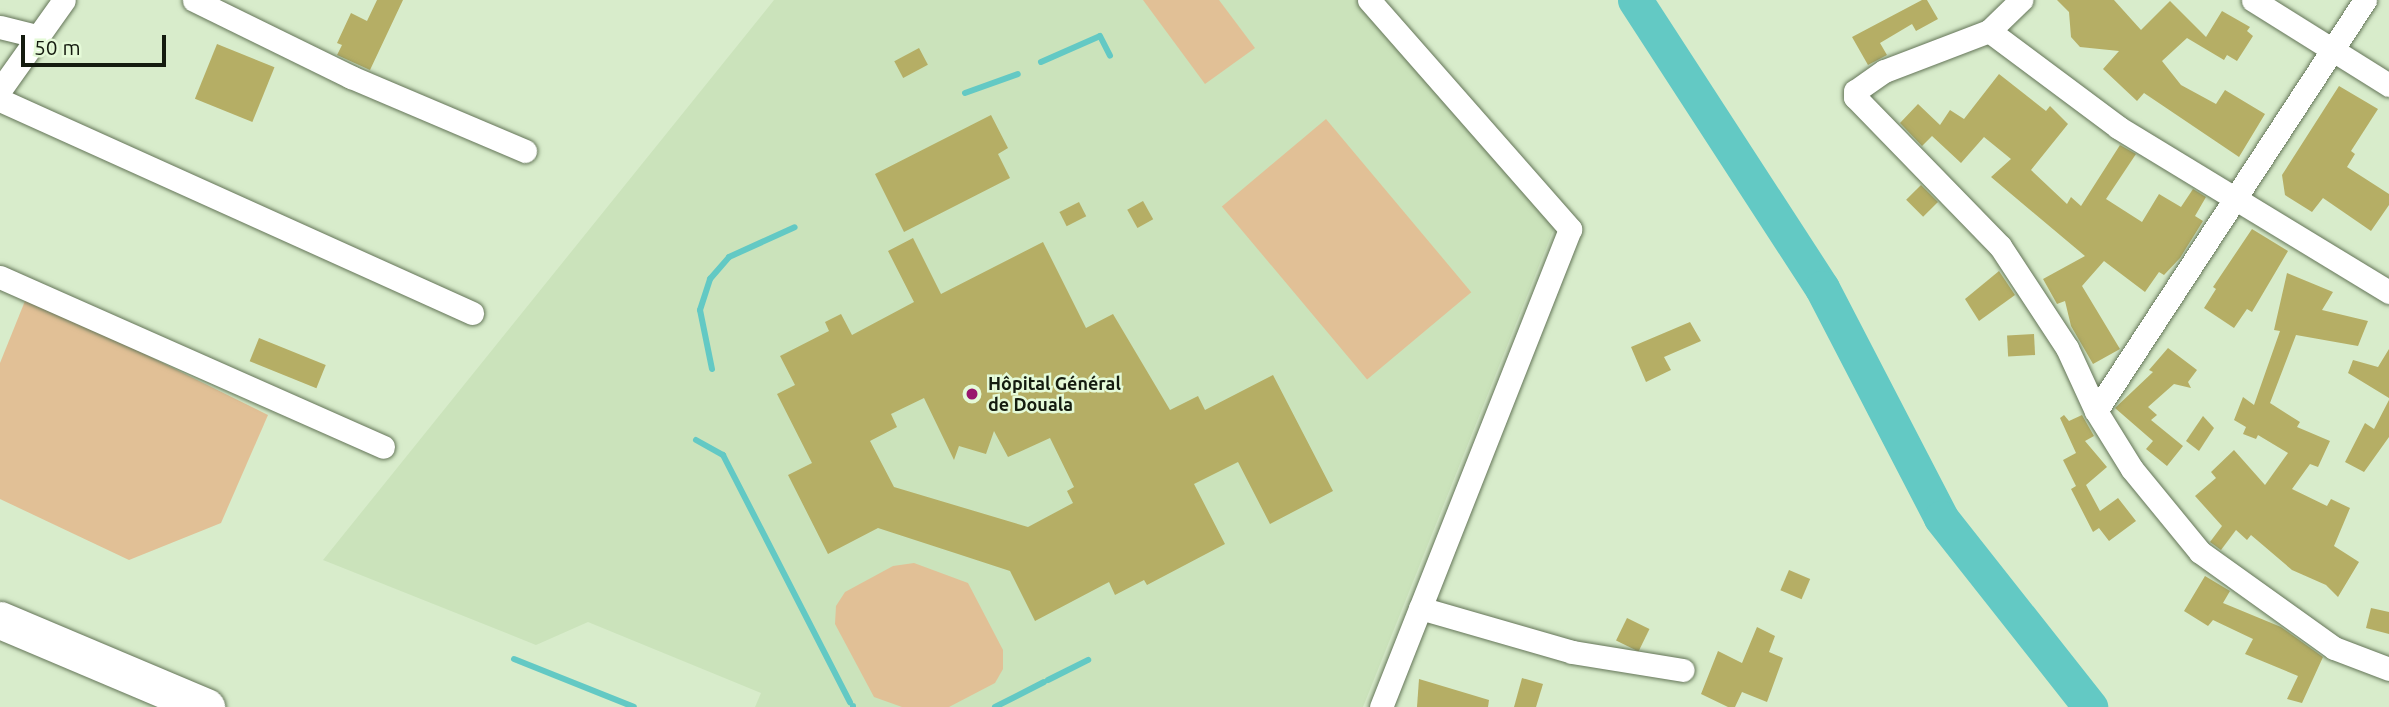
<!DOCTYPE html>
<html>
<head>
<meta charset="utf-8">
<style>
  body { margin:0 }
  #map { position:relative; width:2389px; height:707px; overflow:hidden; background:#d8eccb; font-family:Ubuntu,sans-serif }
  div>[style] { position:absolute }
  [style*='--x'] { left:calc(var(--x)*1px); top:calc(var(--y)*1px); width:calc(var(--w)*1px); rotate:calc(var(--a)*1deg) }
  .built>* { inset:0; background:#cbe3bb }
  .green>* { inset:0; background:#e1c096; transform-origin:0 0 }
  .stream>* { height:6px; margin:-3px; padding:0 3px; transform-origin:3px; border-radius:3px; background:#63c9c4 }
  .river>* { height:35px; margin:-17.5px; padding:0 17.5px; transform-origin:17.5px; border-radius:17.5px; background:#63c9c4 }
  .building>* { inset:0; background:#b5ae65; transform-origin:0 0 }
  .roads { filter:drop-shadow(0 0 2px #647558) drop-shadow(0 0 2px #647558) }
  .street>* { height:23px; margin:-11.5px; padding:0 11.5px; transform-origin:11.5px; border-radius:11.5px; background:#fff }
  .primary>* { height:37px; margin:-18.5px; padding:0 18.5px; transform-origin:18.5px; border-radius:18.5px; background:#fff }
  .dots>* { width:19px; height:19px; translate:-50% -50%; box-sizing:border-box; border:4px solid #e5fad8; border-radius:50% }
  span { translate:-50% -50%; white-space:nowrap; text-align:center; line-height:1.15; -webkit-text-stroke:5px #e5fad8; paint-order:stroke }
  .poi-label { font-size:18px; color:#141b0f; font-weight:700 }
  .left { translate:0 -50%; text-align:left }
  .scale { position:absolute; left:21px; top:35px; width:145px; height:32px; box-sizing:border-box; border:4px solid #141b0f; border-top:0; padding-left:9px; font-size:21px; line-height:24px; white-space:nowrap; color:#141b0f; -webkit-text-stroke:5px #e5fad8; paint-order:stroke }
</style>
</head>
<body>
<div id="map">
  <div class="built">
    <i style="clip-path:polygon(774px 0,1356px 0,1554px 228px,1363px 707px,755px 707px,761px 693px,588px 622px,536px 645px,323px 560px)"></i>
  </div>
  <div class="green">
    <i style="clip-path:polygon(1143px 0,1219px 0,1255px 48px,1205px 84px)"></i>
    <i style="left:1326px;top:119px;width:226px;height:136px;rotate:50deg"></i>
    <i style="clip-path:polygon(27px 296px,268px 415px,221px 523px,129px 560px,0 499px,0 363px)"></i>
    <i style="clip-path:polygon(914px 563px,968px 583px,1003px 650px,1003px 669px,995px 683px,949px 707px,902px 707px,874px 697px,835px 624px,836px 606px,845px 592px,893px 566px)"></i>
  </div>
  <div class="stream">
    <i style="--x:1041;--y:62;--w:64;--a:-23.8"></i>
    <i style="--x:1100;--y:36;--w:22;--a:63"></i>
    <i style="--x:965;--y:93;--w:56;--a:-19.7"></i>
    <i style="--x:712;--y:369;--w:60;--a:-101.5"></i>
    <i style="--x:700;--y:310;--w:33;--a:-72"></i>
    <i style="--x:710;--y:279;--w:29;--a:-49"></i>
    <i style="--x:729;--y:257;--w:72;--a:-24.4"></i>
    <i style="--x:696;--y:440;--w:31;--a:29"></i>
    <i style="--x:723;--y:455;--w:278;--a:62.8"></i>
    <i style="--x:514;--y:659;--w:129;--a:21.8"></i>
    <i style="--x:1048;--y:680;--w:45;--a:-26.6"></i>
    <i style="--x:853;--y:706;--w:1;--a:90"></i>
    <i style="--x:995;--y:707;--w:55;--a:-27"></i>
  </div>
  <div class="river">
    <i style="--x:1635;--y:0;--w:343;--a:57"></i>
    <i style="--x:1822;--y:288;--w:259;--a:62.6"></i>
    <i style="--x:1941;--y:518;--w:241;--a:51.7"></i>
  </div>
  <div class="building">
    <i style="clip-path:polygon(377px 0,403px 0,370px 70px,337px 55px,342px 45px,337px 43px,351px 13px,367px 21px)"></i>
    <i style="clip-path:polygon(1922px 0,1927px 0,1938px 19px,1916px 31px,1912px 24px,1880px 43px,1887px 55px,1868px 65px,1852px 37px)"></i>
    <i style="clip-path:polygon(2057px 0,2114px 0,2141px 30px,2170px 1px,2206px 37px,2222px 11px,2250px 27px,2247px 31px,2253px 36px,2237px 61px,2227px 55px,2224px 60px,2187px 38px,2162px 61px,2181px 85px,2216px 104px,2225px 90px,2265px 114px,2239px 157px,2144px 93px,2137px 101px,2103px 69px,2119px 51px,2080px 47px,2071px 37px,2069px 12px)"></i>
    <i style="left:217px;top:44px;width:62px;height:59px;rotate:22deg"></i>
    <i style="left:919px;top:48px;width:19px;height:28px;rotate:62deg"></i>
    <i style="clip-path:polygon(1999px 74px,2046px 111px,2050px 106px,2068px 124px,2031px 170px,2067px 204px,2071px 197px,2081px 206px,2120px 145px,2136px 154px,2106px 199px,2142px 222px,2159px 194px,2181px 207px,2193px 189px,2206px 197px,2195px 216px,2203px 221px,2180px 258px,2164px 275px,2159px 272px,2145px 292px,2104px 261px,2082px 286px,2120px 349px,2093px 364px,2071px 326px,2065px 301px,2057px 304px,2043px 279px,2085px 256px,1991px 177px,2011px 159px,1984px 137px,1961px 163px,1932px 136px,1922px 146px,1900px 123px,1918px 104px,1940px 125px,1950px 110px,1964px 119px)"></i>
    <i style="clip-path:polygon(2339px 86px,2378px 109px,2351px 151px,2355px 154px,2347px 167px,2389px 194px,2389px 205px,2371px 231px,2323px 198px,2312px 212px,2285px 195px,2282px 175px)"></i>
    <i style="clip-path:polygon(991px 115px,1008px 148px,998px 154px,1010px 178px,904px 232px,875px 174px)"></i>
    <i style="left:1921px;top:185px;width:24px;height:21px;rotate:45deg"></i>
    <i style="left:1143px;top:201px;width:21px;height:18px;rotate:61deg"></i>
    <i style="left:1079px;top:202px;width:16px;height:22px;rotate:63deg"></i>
    <i style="clip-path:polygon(2252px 229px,2288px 251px,2252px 312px,2247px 309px,2234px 328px,2204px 308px,2216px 289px,2213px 287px)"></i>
    <i style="clip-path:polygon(evenodd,913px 238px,941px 294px,1043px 242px,1086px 328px,1113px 314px,1170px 410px,1198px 396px,1205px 410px,1273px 375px,1333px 491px,1270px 524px,1238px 462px,1194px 484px,1225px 544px,1147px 585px,1144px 580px,1115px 595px,1109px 582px,1035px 621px,1010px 571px,958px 554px,878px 528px,828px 554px,788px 475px,812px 463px,777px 394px,795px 385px,780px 356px,829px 331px,825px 322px,841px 314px,852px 335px,914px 302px,888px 251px,913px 238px,924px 398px,954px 460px,959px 446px,986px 454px,994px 431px,1008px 457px,1050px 438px,1074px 487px,1067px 491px,1073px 503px,1028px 527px,894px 487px,870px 441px,897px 427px,891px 414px,924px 398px)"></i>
    <i style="clip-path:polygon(1999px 271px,2015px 295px,1979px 321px,1965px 299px)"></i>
    <i style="clip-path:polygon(2287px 273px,2333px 292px,2322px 310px,2368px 321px,2358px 346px,2296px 335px,2270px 403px,2300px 422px,2297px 427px,2330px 441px,2318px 467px,2310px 464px,2292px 489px,2327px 506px,2331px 499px,2350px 508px,2334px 546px,2359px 562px,2338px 597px,2326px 585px,2292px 570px,2251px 535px,2247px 540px,2236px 530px,2221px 550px,2210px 542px,2222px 526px,2195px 496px,2216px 478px,2211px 472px,2234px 450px,2265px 485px,2288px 453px,2258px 435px,2256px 439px,2243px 434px,2246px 427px,2234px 420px,2243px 397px,2254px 405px,2280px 331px,2274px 330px)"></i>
    <i style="clip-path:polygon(1690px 322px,1701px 341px,1664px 357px,1671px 370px,1646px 382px,1631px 347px)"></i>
    <i style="left:2034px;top:334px;width:21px;height:27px;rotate:87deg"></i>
    <i style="left:259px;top:338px;width:72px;height:25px;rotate:22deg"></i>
    <i style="clip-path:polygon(2168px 348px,2197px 370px,2188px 382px,2191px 388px,2174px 384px,2148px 407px,2157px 415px,2151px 420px,2183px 446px,2167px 466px,2146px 449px,2153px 441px,2115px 408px,2153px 372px,2149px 370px)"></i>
    <i style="clip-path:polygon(2389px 349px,2389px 398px,2348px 373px,2353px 360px,2378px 367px)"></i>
    <i style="clip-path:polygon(2389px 400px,2389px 437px,2364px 472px,2345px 462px,2365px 423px,2374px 429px)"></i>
    <i style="clip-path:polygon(2064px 415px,2069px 421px,2082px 415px,2094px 436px,2085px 441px,2107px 467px,2086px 485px,2100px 511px,2118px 498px,2136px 521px,2109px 541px,2099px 528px,2093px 532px,2071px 489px,2076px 486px,2063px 460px,2076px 453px,2060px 418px)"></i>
    <i style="clip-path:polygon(2203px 416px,2214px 428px,2199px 451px,2186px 441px)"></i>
    <i style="left:1789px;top:570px;width:23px;height:22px;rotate:23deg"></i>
    <i style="clip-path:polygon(2205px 576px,2230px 591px,2223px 603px,2281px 627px,2323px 657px,2302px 703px,2287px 699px,2298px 676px,2245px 654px,2253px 639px,2213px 620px,2208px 626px,2184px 611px)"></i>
    <i style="clip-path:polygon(2371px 608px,2389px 612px,2389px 634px,2366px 628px)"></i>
    <i style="left:1627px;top:618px;width:25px;height:25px;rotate:26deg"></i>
    <i style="clip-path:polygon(1757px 627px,1775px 636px,1769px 652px,1783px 658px,1767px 702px,1742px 692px,1735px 707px,1728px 707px,1701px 694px,1718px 651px,1742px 663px)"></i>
    <i style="clip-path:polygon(1522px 678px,1543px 684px,1536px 707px,1514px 707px)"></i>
    <i style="clip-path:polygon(1419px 679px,1489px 700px,1488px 707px,1417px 707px)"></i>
  </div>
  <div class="roads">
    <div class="street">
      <i style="--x:194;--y:0;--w:175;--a:26.1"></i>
      <i style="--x:351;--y:77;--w:189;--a:23"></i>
      <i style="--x:1369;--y:0;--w:305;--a:48.7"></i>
      <i style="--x:1570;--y:229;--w:514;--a:111.57"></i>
      <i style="--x:2253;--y:0;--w:160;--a:32"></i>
      <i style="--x:0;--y:27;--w:37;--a:14"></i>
      <i style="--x:1989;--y:31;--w:45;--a:-44.1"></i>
      <i style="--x:0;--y:90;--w:110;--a:-54.6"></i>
      <i style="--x:0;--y:100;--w:518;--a:24.29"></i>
      <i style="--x:0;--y:277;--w:419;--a:23.9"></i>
      <i style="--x:2389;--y:292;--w:317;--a:-148.7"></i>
      <i style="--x:2118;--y:127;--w:161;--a:-143.3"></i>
      <i style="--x:1989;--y:31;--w:112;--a:159.1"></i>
      <i style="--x:1884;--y:71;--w:35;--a:145"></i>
      <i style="--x:1855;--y:91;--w:6;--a:90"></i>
      <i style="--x:1855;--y:97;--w:208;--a:45.8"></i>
      <i style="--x:2000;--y:246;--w:122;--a:56.7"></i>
      <i style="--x:2067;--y:348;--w:69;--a:65.3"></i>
      <i style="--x:2096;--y:411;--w:68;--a:58.2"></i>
      <i style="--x:2132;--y:469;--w:107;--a:50.7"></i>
      <i style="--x:2200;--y:552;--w:165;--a:35.6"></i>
      <i style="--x:2334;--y:648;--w:59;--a:20.9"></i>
      <i style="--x:2096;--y:411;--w:491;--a:-56.8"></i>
      <i style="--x:1420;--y:608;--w:158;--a:16.1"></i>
      <i style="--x:1572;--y:652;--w:112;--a:9.2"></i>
    </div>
    <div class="primary">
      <i style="--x:0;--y:620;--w:224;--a:22.9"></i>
    </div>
  </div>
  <div class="dots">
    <i style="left:972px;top:394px;background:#99176c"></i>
  </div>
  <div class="poi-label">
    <span class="left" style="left:988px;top:394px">Hôpital Général<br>de Douala</span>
  </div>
  <div class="scale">50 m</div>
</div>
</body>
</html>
